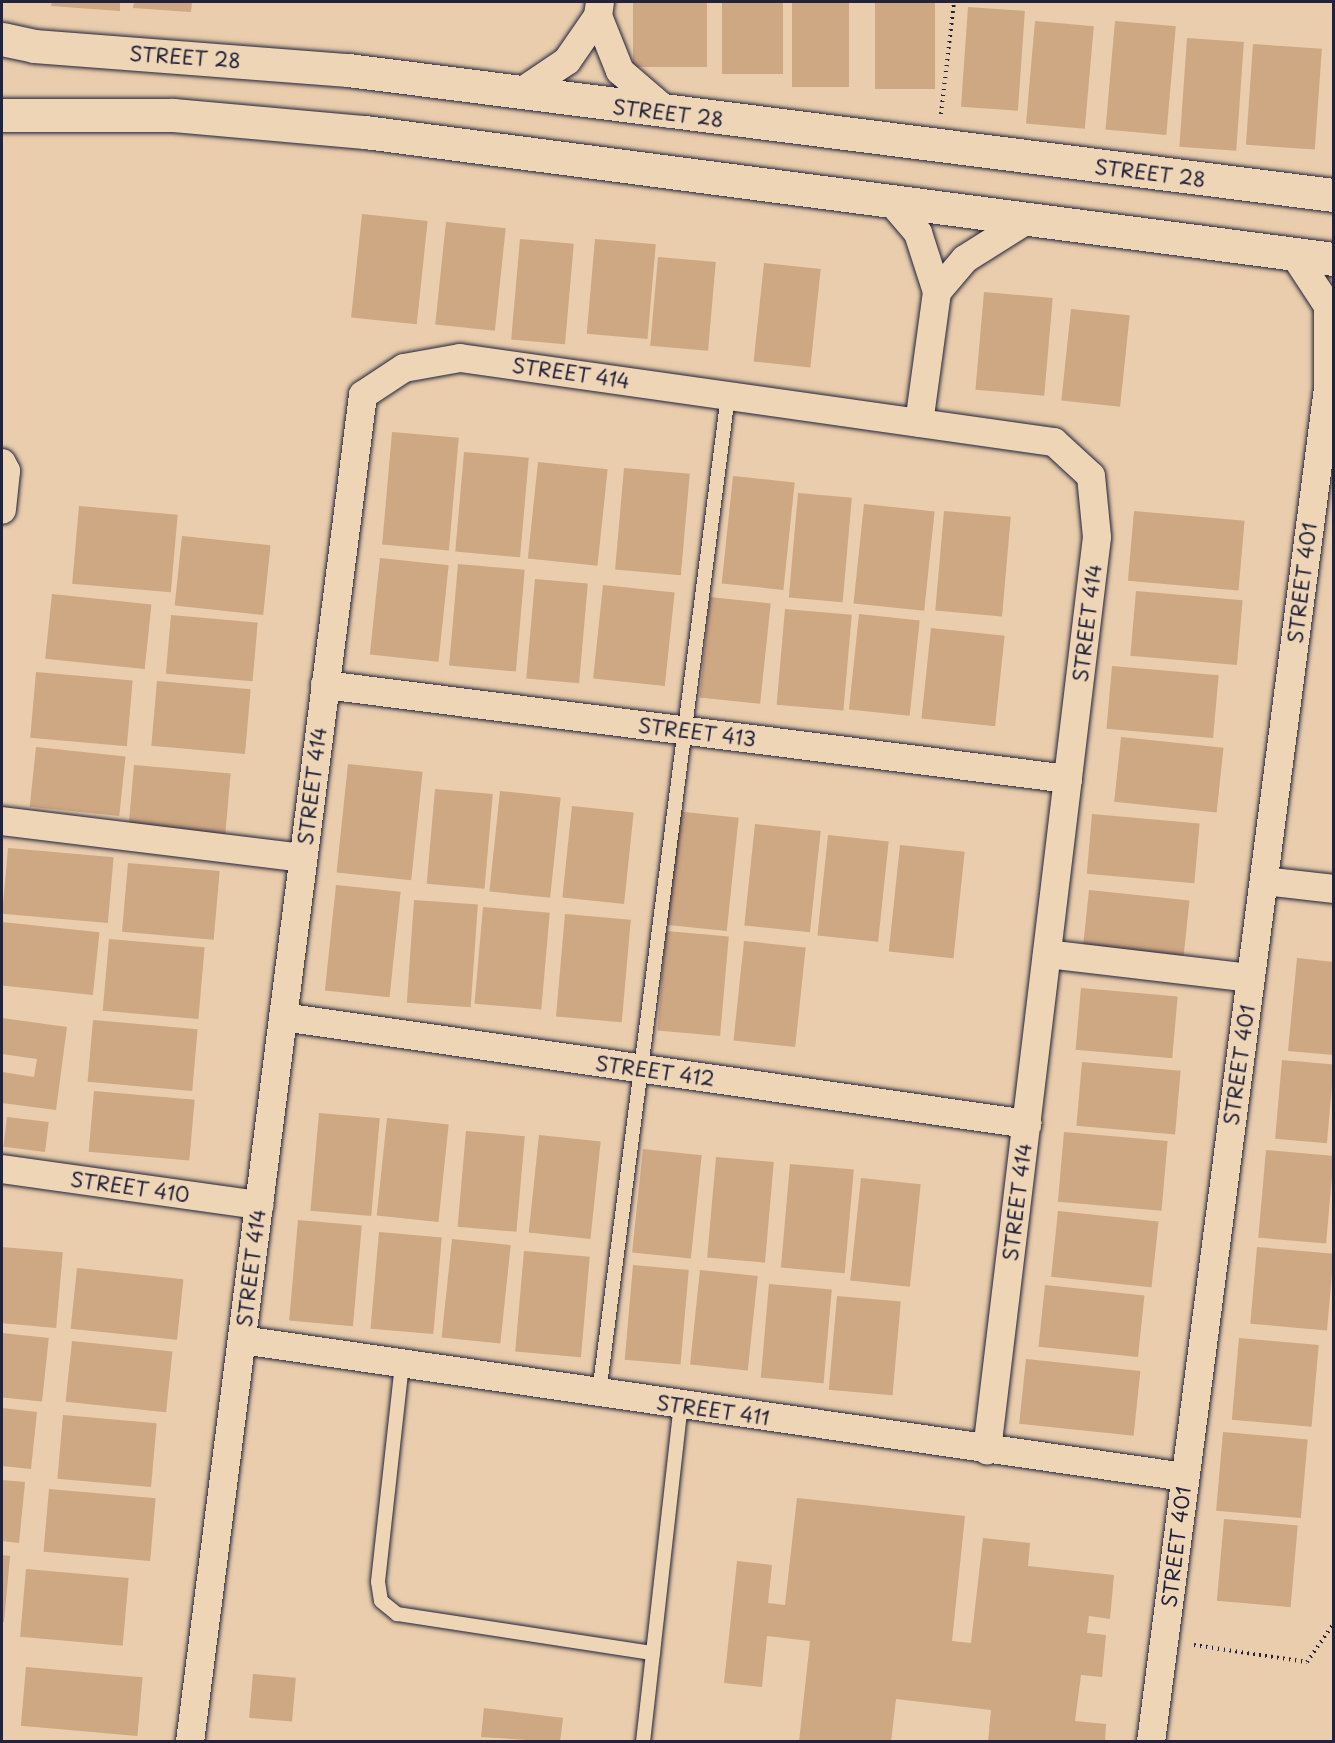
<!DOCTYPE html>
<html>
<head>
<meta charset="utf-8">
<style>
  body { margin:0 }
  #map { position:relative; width:1335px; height:1743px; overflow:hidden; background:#e9cdac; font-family:"Playpen Sans",sans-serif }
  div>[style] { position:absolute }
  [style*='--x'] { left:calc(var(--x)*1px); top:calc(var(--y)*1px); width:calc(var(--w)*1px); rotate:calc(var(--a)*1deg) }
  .building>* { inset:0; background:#cea783; transform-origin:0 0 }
  .path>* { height:4px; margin-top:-2px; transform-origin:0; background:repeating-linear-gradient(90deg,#22223b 0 1.5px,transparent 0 6px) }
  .roads { filter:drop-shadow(0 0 2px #22223b) drop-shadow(0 0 2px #22223b) }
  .service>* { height:14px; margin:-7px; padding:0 7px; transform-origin:7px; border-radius:7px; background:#eed5b6 }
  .minor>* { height:28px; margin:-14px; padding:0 14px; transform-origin:14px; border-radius:14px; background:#eed5b6 }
  .tertiary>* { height:33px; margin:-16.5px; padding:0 16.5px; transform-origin:16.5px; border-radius:16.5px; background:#eed5b6 }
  span { translate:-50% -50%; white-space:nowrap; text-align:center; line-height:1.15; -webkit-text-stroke:5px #eed5b6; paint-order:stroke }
  .street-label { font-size:20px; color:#22223b }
  .frame { position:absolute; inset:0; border:3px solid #22223b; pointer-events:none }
</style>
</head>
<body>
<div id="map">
  <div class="building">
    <i style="clip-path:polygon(52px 2px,120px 2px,120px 11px,51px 6px)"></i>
    <i style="clip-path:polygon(134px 2px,192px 2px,191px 12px,133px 8px)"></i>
    <i style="left:633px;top:2px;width:74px;height:65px"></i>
    <i style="left:722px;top:2px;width:61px;height:72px"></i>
    <i style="left:792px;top:2px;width:57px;height:85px"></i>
    <i style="left:875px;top:2px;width:60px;height:87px"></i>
    <i style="left:968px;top:7px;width:57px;height:100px;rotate:4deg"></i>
    <i style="left:1035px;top:21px;width:59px;height:103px;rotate:5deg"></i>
    <i style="left:1115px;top:21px;width:61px;height:109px;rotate:5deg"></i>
    <i style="left:1187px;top:38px;width:57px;height:109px;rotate:4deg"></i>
    <i style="left:1253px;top:44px;width:69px;height:101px;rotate:4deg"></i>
    <i style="left:362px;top:214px;width:66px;height:104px;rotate:6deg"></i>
    <i style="left:446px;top:222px;width:60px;height:103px;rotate:6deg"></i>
    <i style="left:520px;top:239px;width:54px;height:101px;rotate:5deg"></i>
    <i style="left:595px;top:239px;width:61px;height:95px;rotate:5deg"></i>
    <i style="left:658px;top:257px;width:58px;height:89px;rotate:5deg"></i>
    <i style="left:764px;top:263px;width:57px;height:99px;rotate:6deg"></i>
    <i style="left:984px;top:292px;width:69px;height:98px;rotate:5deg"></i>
    <i style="left:1071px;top:309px;width:59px;height:92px;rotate:6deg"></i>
    <i style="left:392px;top:432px;width:67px;height:113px;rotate:5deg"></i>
    <i style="left:464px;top:452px;width:65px;height:100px;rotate:5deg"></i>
    <i style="left:538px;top:462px;width:70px;height:97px;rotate:6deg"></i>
    <i style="left:624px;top:468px;width:66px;height:102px;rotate:5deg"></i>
    <i style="left:733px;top:476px;width:62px;height:108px;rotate:6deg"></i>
    <i style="left:798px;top:493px;width:54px;height:105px;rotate:5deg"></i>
    <i style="left:864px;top:504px;width:71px;height:100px;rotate:6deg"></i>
    <i style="left:79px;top:506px;width:99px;height:78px;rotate:5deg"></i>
    <i style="left:944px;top:511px;width:67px;height:100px;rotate:5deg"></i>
    <i style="left:1134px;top:511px;width:111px;height:70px;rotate:5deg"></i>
    <i style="left:182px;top:536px;width:89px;height:70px;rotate:6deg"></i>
    <i style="left:380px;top:558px;width:69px;height:97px;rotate:6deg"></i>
    <i style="left:458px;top:564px;width:67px;height:102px;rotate:5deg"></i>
    <i style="left:535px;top:579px;width:53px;height:100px;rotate:5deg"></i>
    <i style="left:603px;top:585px;width:72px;height:94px;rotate:6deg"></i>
    <i style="left:1136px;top:591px;width:107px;height:65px;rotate:5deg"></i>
    <i style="left:52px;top:594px;width:100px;height:65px;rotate:6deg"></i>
    <i style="left:710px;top:597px;width:61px;height:101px;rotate:6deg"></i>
    <i style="left:785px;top:609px;width:67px;height:96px;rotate:5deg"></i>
    <i style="left:859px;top:614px;width:61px;height:96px;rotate:6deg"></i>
    <i style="left:171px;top:615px;width:87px;height:59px;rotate:5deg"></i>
    <i style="left:931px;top:628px;width:74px;height:91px;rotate:6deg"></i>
    <i style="left:1112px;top:666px;width:107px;height:63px;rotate:5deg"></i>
    <i style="left:36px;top:672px;width:97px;height:66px;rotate:5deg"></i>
    <i style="left:157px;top:681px;width:94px;height:65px;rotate:5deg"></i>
    <i style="left:1121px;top:737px;width:103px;height:65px;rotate:6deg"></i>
    <i style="left:36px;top:747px;width:90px;height:60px;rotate:6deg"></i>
    <i style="left:348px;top:764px;width:75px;height:109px;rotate:6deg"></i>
    <i style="left:134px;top:765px;width:97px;height:66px;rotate:5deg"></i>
    <i style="left:435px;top:789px;width:58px;height:95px;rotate:5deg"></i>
    <i style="left:500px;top:791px;width:61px;height:101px;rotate:6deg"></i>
    <i style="left:572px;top:806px;width:62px;height:92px;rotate:6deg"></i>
    <i style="left:675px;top:811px;width:64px;height:114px;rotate:6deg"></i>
    <i style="left:1092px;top:814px;width:108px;height:60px;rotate:5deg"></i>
    <i style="left:755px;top:824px;width:66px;height:102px;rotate:6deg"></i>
    <i style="left:828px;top:835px;width:61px;height:101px;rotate:6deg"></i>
    <i style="left:900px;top:845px;width:65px;height:107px;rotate:6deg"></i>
    <i style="left:8px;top:848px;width:106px;height:66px;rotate:5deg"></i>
    <i style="left:128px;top:863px;width:92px;height:69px;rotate:5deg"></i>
    <i style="left:336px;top:885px;width:65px;height:106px;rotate:6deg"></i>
    <i style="left:1089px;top:890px;width:101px;height:60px;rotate:6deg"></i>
    <i style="left:414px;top:900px;width:64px;height:103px;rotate:4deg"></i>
    <i style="left:483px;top:907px;width:67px;height:97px;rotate:5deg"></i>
    <i style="left:565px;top:914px;width:66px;height:103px;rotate:5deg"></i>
    <i style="left:2px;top:922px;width:98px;height:63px;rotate:6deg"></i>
    <i style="left:666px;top:931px;width:63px;height:100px;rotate:5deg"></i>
    <i style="left:109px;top:939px;width:96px;height:72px;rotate:5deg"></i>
    <i style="left:744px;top:941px;width:62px;height:100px;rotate:6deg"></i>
    <i style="clip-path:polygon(1297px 958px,1334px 962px,1334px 1055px,1288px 1051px)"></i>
    <i style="left:1081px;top:988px;width:97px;height:62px;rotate:5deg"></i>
    <i style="clip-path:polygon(2px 1018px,67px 1027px,56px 1110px,2px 1103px,2px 1072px,34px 1077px,37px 1059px,2px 1054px)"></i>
    <i style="left:93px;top:1020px;width:105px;height:62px;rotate:5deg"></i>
    <i style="left:1282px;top:1060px;width:52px;height:79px;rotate:5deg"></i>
    <i style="left:1082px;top:1062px;width:99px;height:64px;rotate:5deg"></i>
    <i style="left:94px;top:1091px;width:101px;height:61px;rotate:5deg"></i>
    <i style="left:319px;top:1113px;width:61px;height:98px;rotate:5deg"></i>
    <i style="left:7px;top:1117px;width:42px;height:30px;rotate:7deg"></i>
    <i style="left:387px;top:1118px;width:62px;height:98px;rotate:6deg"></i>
    <i style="left:466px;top:1131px;width:59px;height:96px;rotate:5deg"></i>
    <i style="left:1064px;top:1132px;width:104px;height:70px;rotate:5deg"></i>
    <i style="left:539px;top:1135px;width:62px;height:98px;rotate:6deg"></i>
    <i style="left:643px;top:1149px;width:59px;height:104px;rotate:6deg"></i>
    <i style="left:1266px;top:1150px;width:68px;height:88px;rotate:5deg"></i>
    <i style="left:716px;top:1157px;width:58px;height:101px;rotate:5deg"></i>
    <i style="left:790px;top:1164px;width:64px;height:104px;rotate:5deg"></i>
    <i style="left:861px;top:1178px;width:60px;height:103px;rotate:6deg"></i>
    <i style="left:1058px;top:1211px;width:101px;height:66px;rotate:6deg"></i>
    <i style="left:298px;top:1220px;width:64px;height:101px;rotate:5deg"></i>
    <i style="left:379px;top:1232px;width:63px;height:97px;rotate:5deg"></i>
    <i style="left:452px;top:1239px;width:59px;height:99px;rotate:6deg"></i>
    <i style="left:2px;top:1247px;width:61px;height:76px;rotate:5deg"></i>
    <i style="left:1257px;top:1247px;width:77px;height:77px;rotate:5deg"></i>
    <i style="left:524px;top:1251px;width:66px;height:101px;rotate:5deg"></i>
    <i style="left:633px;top:1265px;width:56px;height:95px;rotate:5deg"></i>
    <i style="left:77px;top:1268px;width:107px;height:61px;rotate:6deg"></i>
    <i style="left:700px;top:1270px;width:58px;height:95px;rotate:6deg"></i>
    <i style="left:769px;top:1284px;width:63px;height:94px;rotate:5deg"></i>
    <i style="left:1045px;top:1285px;width:100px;height:62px;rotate:6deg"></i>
    <i style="left:837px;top:1296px;width:64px;height:94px;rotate:5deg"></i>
    <i style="left:2px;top:1333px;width:47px;height:64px;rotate:6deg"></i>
    <i style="left:1239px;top:1338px;width:80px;height:82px;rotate:5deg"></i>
    <i style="left:72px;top:1341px;width:101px;height:61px;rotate:6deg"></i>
    <i style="left:1026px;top:1359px;width:115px;height:65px;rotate:6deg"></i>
    <i style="clip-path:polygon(2px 1408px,37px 1412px,31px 1469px,2px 1466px)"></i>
    <i style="left:63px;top:1415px;width:94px;height:64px;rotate:5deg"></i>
    <i style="left:1223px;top:1432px;width:85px;height:79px;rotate:5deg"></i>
    <i style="clip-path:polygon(2px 1480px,25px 1482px,19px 1543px,2px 1541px)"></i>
    <i style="left:49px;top:1489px;width:107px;height:63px;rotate:5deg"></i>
    <i style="clip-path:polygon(797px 1498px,965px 1516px,952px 1641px,971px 1643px,983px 1538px,1030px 1543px,1028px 1566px,1114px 1575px,1110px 1619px,1089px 1616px,1087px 1633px,1106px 1635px,1102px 1677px,1081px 1675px,1075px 1721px,1106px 1724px,1105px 1742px,988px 1742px,991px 1710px,896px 1699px,891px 1742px,799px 1742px,810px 1641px,767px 1636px,762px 1687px,724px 1683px,737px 1561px,772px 1565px,768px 1603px,785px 1605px)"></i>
    <i style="left:1224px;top:1519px;width:74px;height:82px;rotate:5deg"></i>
    <i style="clip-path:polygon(2px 1555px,10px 1556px,4px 1622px,2px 1622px)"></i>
    <i style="left:26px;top:1569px;width:103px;height:68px;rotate:5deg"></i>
    <i style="left:26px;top:1667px;width:117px;height:59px;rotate:5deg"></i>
    <i style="left:253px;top:1674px;width:43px;height:44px;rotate:5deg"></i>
    <i style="clip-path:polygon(484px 1708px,563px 1718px,560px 1742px,481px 1737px)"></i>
  </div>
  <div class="path">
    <i style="--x:941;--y:114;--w:113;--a:-83.4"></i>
    <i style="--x:1194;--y:1645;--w:114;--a:8.6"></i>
    <i style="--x:1307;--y:1662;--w:47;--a:-55.3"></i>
  </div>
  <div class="roads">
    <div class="service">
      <i style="--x:402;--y:1364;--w:219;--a:96.3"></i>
      <i style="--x:378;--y:1582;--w:19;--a:81"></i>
      <i style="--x:381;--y:1601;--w:21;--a:39"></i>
      <i style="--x:397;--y:1614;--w:259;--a:8.7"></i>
      <i style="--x:599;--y:1393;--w:1005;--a:-82.63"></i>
      <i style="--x:643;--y:1742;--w:339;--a:-83.6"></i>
    </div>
    <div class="minor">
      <i style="--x:598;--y:16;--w:59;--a:68.2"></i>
      <i style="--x:620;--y:71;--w:66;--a:40.7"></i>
      <i style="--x:518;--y:94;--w:59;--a:-34"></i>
      <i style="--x:567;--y:61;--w:55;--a:-55.4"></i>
      <i style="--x:598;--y:16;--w:14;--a:-82"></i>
      <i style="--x:889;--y:199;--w:45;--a:49.5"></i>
      <i style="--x:918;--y:233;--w:62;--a:72.1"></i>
      <i style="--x:937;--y:292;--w:132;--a:97.8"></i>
      <i style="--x:937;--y:292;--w:43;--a:-49.7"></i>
      <i style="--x:965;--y:259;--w:77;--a:-32.2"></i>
      <i style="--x:2;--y:463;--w:9;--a:63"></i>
      <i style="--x:6;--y:471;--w:39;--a:96"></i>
      <i style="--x:325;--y:685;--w:749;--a:7.21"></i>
      <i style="--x:2;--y:821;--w:303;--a:7"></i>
      <i style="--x:1264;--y:881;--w:70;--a:6.5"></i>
      <i style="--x:1047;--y:954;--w:205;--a:6.7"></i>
      <i style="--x:283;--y:1017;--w:752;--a:8.18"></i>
      <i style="--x:2;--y:1169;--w:260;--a:8"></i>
      <i style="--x:242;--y:1340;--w:953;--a:8.27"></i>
      <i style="--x:190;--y:1742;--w:1358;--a:-82.68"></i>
      <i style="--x:363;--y:395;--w:49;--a:-33.4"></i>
      <i style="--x:404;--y:368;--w:57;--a:-10.1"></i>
      <i style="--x:460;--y:358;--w:600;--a:8.05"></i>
      <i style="--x:1054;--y:442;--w:50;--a:42.6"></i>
      <i style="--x:1091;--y:476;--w:61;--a:84.4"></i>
      <i style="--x:1097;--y:537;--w:920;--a:96.87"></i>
      <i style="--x:1151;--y:1742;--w:1365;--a:-82.55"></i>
      <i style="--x:1328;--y:389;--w:83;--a:-90"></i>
      <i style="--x:1328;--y:306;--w:60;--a:-123.4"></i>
    </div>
    <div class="tertiary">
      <i style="--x:2;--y:39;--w:33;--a:12"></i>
      <i style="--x:34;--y:46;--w:315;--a:4.4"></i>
      <i style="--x:348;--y:70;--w:994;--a:7.23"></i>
      <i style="--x:2;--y:115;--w:171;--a:0"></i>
      <i style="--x:173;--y:115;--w:193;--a:5.1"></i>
      <i style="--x:365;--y:132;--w:977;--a:7.47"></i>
    </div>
  </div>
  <div class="street-label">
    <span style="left:185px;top:57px;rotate:4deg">STREET 28</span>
    <span style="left:668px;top:113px;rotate:7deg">STREET 28</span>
    <span style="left:1150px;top:173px;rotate:7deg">STREET 28</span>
    <span style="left:571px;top:373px;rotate:8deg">STREET 414</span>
    <span style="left:1302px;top:583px;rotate:-83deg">STREET 401</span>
    <span style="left:1087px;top:623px;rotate:-83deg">STREET 414</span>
    <span style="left:697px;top:732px;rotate:7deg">STREET 413</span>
    <span style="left:312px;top:786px;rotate:-83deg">STREET 414</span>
    <span style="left:1239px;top:1065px;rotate:-82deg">STREET 401</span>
    <span style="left:655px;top:1071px;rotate:8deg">STREET 412</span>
    <span style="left:130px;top:1187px;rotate:8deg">STREET 410</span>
    <span style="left:1017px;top:1202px;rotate:-83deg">STREET 414</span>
    <span style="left:251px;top:1268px;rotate:-83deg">STREET 414</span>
    <span style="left:713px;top:1410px;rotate:8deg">STREET 411</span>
    <span style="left:1176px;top:1547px;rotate:-83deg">STREET 401</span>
  </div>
  <div class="frame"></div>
</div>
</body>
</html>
